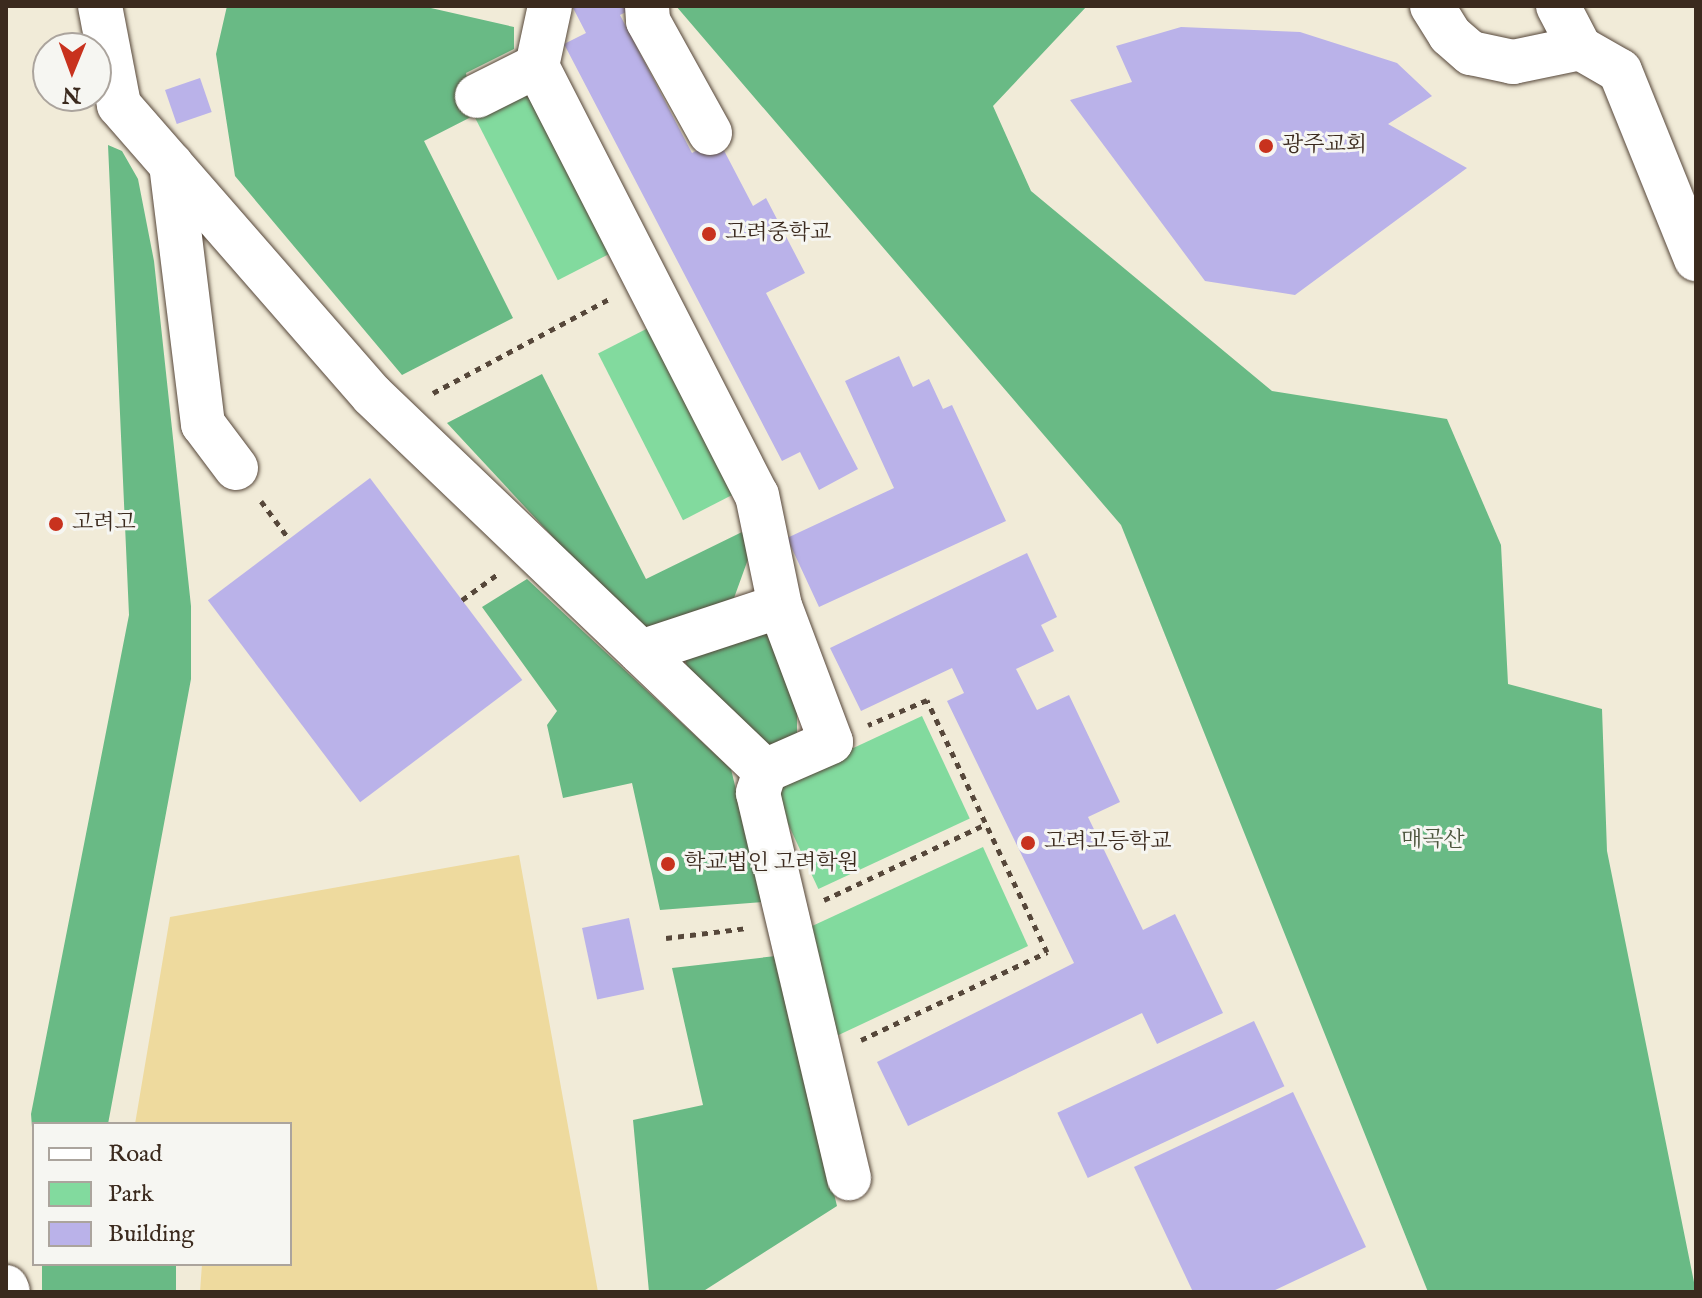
<!DOCTYPE html>
<html>
<head>
<meta charset="utf-8">
<style>
  body { margin:0 }
  #map { position:relative; width:1702px; height:1298px; overflow:hidden; background:#f1ebd8; font-family:"IM FELL English","Noto Serif KR",serif }
  div>[style] { position:absolute }
  [style*='--x'] { left:calc(var(--x)*1px); top:calc(var(--y)*1px); width:calc(var(--w)*1px); rotate:calc(var(--a)*1deg) }
  .green>* { inset:0; background:#82da9e; transform-origin:0 0 }
  .forest>* { inset:0; background:#69ba85; transform-origin:0 0 }
  .sand>* { inset:0; background:#eeda9e }
  .building>* { inset:0; background:#bab2e9; transform-origin:0 0 }
  .path>* { height:5px; margin-top:-2.5px; transform-origin:0; background:repeating-linear-gradient(90deg,#56473a 0 6px,transparent 0 12px) }
  .roads { filter:drop-shadow(0 0 2px #56473a) drop-shadow(0 0 2px #56473a) }
  .minor>* { height:44px; margin:-22px; padding:0 22px; transform-origin:22px; border-radius:22px; background:#fff }
  .dots>* { width:22px; height:22px; translate:-50% -50%; box-sizing:border-box; border:4px solid #f6f6f2; border-radius:50% }
  span { translate:-50% -50%; white-space:nowrap; text-align:center; line-height:1.15; -webkit-text-stroke:6px #f6f6f2; paint-order:stroke }
  .poi-label { font-size:22px; color:#3b2a1e }
  .left { translate:0 -50%; text-align:left }
  .park-label { font-size:22px; color:#4d563e }
  .frame { position:absolute; inset:0; border:8px solid #3b2a1e; pointer-events:none }
  .legend { position:absolute; left:32px; top:1122px; width:260px; height:144px; box-sizing:border-box; background:#f6f6f2; border:2px solid #aba49d; margin:0; padding:10px 14px; list-style:none; font-size:24px; color:#3b2a1e }
  .legend li { display:flex; align-items:center; gap:16px; height:40px }
  .legend b { width:40px; border:2px solid #aba49d }
  .north { position:absolute; left:32px; top:32px; width:80px; height:80px; box-sizing:border-box; background:#f6f6f2; border:2px solid #aba49d; border-radius:50%; rotate:181deg; font-size:22px; font-weight:700; line-height:32px; text-align:center; color:#3b2a1e }
  .north::after { content:''; display:block; margin:auto; width:28px; height:36px; background:#c8321e; clip-path:polygon(50% 0,100% 100%,50% 72%,0 100%) }
</style>
</head>
<body>
<div id="map">
  <div class="green">
    <i style="left:534px;top:88px;width:182px;height:66px;rotate:63deg"></i>
    <i style="left:656px;top:324px;width:187px;height:65px;rotate:63deg"></i>
    <i style="left:922px;top:716px;width:113px;height:167px;rotate:65deg"></i>
    <i style="clip-path:polygon(983px 847px,1028px 946px,828px 1040px,810px 927px)"></i>
  </div>
  <div class="forest">
    <i style="clip-path:polygon(227px 6px,422px 6px,514px 27px,514px 49px,466px 73px,473px 116px,424px 141px,513px 318px,402px 375px,235px 176px,216px 54px)"></i>
    <i style="clip-path:polygon(676px 6px,1087px 6px,993px 106px,1031px 191px,1272px 391px,1447px 419px,1501px 545px,1508px 684px,1602px 709px,1607px 851px,1696px 1292px,1428px 1292px,1121px 525px)"></i>
    <i style="clip-path:polygon(108px 145px,122px 151px,138px 179px,154px 261px,191px 606px,191px 679px,108px 1124px,34px 1124px,34px 1154px,31px 1114px,129px 615px)"></i>
    <i style="clip-path:polygon(542px 374px,646px 579px,742px 532px,751px 551px,734px 598px,641px 632px,447px 423px)"></i>
    <i style="clip-path:polygon(527px 579px,731px 769px,763px 902px,660px 910px,632px 783px,563px 798px,547px 725px,557px 711px,482px 607px)"></i>
    <i style="clip-path:polygon(756px 624px,772px 637px,797px 703px,797px 735px,762px 748px,689px 676px,685px 659px)"></i>
    <i style="clip-path:polygon(776px 956px,837px 1206px,702px 1292px,649px 1292px,633px 1120px,703px 1105px,672px 968px)"></i>
    <i style="left:42px;top:1264px;width:134px;height:28px"></i>
  </div>
  <div class="sand">
    <i style="clip-path:polygon(519px 855px,598px 1292px,200px 1292px,202px 1264px,290px 1264px,290px 1124px,135px 1124px,170px 917px)"></i>
  </div>
  <div class="building">
    <i style="clip-path:polygon(572px 6px,638px 6px,620px 15px,692px 153px,718px 139px,753px 206px,766px 198px,805px 273px,766px 293px,858px 469px,819px 490px,800px 452px,782px 461px,564px 44px,586px 33px)"></i>
    <i style="clip-path:polygon(1181px 27px,1300px 32px,1397px 63px,1432px 96px,1388px 124px,1467px 168px,1295px 295px,1205px 281px,1070px 100px,1132px 82px,1116px 46px)"></i>
    <i style="left:200px;top:78px;width:36px;height:37px;rotate:71deg"></i>
    <i style="clip-path:polygon(899px 356px,913px 387px,929px 379px,943px 409px,952px 405px,1006px 521px,819px 607px,787px 538px,894px 488px,845px 381px)"></i>
    <i style="left:370px;top:478px;width:253px;height:203px;rotate:53deg"></i>
    <i style="clip-path:polygon(1027px 553px,1057px 617px,1041px 625px,1054px 651px,1016px 669px,1037px 710px,1069px 695px,1120px 802px,1088px 817px,1143px 930px,1175px 914px,1223px 1013px,1157px 1044px,1142px 1013px,908px 1126px,877px 1062px,1074px 963px,947px 701px,964px 693px,952px 668px,861px 711px,830px 648px)"></i>
    <i style="left:629px;top:918px;width:73px;height:48px;rotate:78deg"></i>
    <i style="left:1254px;top:1021px;width:72px;height:217px;rotate:65deg"></i>
    <i style="clip-path:polygon(1293px 1092px,1366px 1247px,1271px 1292px,1193px 1292px,1134px 1167px)"></i>
  </div>
  <div class="path">
    <i style="--x:433;--y:393;--w:202;--a:-28.1"></i>
    <i style="--x:261;--y:501;--w:47;--a:53.6"></i>
    <i style="--x:462;--y:600;--w:46;--a:-36.1"></i>
    <i style="--x:824;--y:900;--w:179;--a:-25.1"></i>
    <i style="--x:666;--y:938;--w:83;--a:-7"></i>
    <i style="--x:861;--y:1040;--w:206;--a:-25.3"></i>
    <i style="--x:1047;--y:952;--w:279;--a:-115.5"></i>
    <i style="--x:927;--y:700;--w:64;--a:157"></i>
  </div>
  <div class="roads">
    <div class="minor">
      <i style="--x:100;--y:6;--w:101;--a:79.1"></i>
      <i style="--x:119;--y:105;--w:385;--a:48.9"></i>
      <i style="--x:372;--y:395;--w:544;--a:43.73"></i>
      <i style="--x:765;--y:771;--w:23;--a:108"></i>
      <i style="--x:758;--y:793;--w:396;--a:76.7"></i>
      <i style="--x:550;--y:6;--w:61;--a:102.2"></i>
      <i style="--x:537;--y:66;--w:482;--a:62.9"></i>
      <i style="--x:757;--y:495;--w:113;--a:78.3"></i>
      <i style="--x:780;--y:606;--w:145;--a:69.4"></i>
      <i style="--x:831;--y:742;--w:72;--a:156.3"></i>
      <i style="--x:647;--y:6;--w:15;--a:86"></i>
      <i style="--x:648;--y:21;--w:128;--a:61"></i>
      <i style="--x:1432;--y:6;--w:34;--a:58"></i>
      <i style="--x:1450;--y:35;--w:28;--a:41"></i>
      <i style="--x:1471;--y:53;--w:43;--a:12.1"></i>
      <i style="--x:1513;--y:62;--w:68;--a:-11.8"></i>
      <i style="--x:1558;--y:6;--w:47;--a:62.4"></i>
      <i style="--x:1580;--y:48;--w:46;--a:29.9"></i>
      <i style="--x:1620;--y:71;--w:203;--a:68"></i>
      <i style="--x:477;--y:96;--w:67;--a:-26.6"></i>
      <i style="--x:171;--y:164;--w:262;--a:83"></i>
      <i style="--x:203;--y:424;--w:55;--a:53.1"></i>
      <i style="--x:641;--y:652;--w:146;--a:-18.3"></i>
      <i style="--x:6;--y:1287;--w:5;--a:68"></i>
    </div>
  </div>
  <div class="dots">
    <i style="left:1266px;top:146px;background:#c8321e"></i>
    <i style="left:709px;top:234px;background:#c8321e"></i>
    <i style="left:56px;top:524px;background:#c8321e"></i>
    <i style="left:1028px;top:843px;background:#c8321e"></i>
    <i style="left:668px;top:864px;background:#c8321e"></i>
  </div>
  <div class="poi-label">
    <span class="left" style="left:1282px;top:146px">광주교회</span>
    <span class="left" style="left:725px;top:234px">고려중학교</span>
    <span class="left" style="left:72px;top:524px">고려고</span>
    <span class="left" style="left:1044px;top:843px">고려고등학교</span>
    <span class="left" style="left:684px;top:864px">학교법인 고려학원</span>
  </div>
  <div class="park-label">
    <span style="left:1433px;top:841px">매곡산</span>
  </div>
  <div class="frame"></div>
  <ul class="legend">
  <li><b style="height:10px;background:#fff"></b>Road</li>
  <li><b style="height:22px;background:#82da9e"></b>Park</li>
  <li><b style="height:22px;background:#bab2e9"></b>Building</li>
  </ul>
  <div class="north">N</div>
</div>
</body>
</html>
